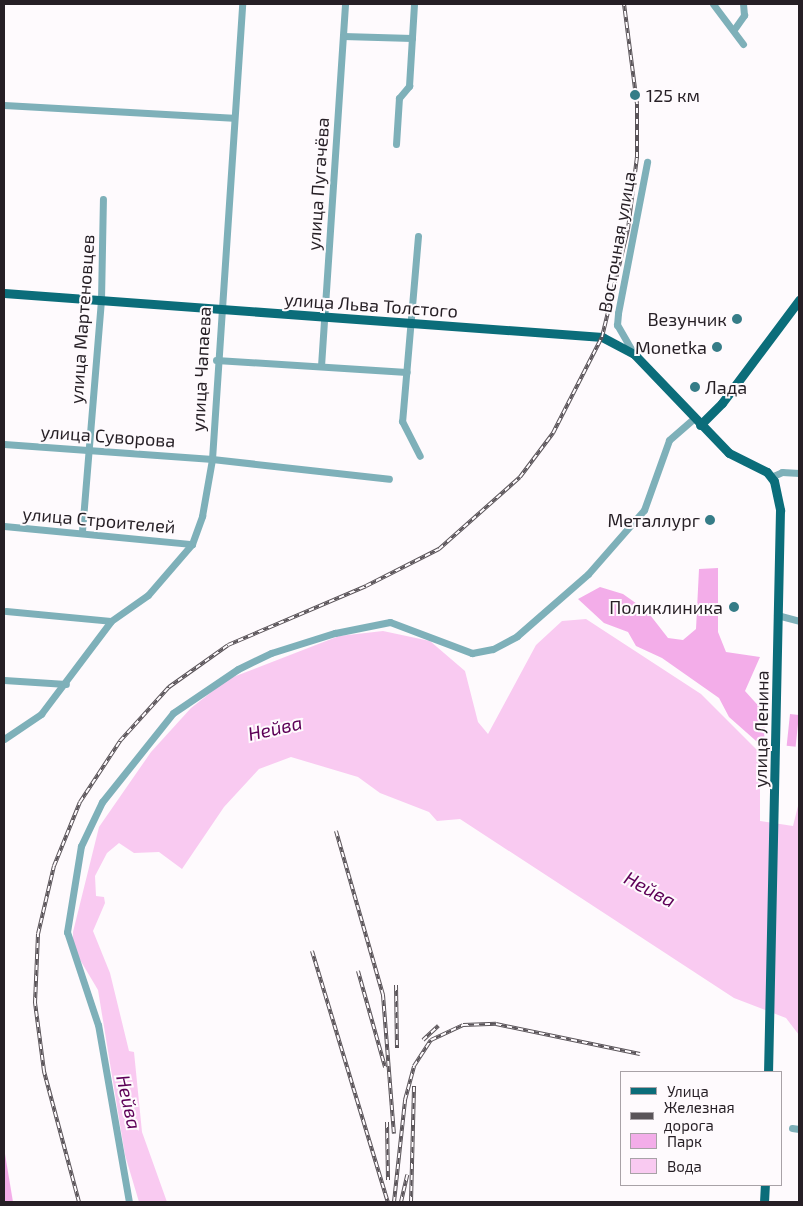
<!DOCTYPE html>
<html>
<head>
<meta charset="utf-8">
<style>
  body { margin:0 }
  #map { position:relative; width:803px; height:1206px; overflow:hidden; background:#fefafd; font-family:"Exo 2",sans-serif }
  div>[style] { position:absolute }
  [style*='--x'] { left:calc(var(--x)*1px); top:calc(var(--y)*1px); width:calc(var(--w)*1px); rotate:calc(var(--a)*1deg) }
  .green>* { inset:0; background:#f3ade9; transform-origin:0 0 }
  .water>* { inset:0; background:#f9caf1 }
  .minor>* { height:7px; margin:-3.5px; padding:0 3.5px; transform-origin:3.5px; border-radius:3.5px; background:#7eb0b9 }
  .major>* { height:9px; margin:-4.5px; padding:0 4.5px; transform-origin:4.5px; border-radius:4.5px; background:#0b6d7a }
  .rail>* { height:4px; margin-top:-2px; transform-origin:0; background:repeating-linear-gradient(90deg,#fefafd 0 5.5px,#5a5459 0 11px); box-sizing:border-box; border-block:1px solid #5a5459 }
  .dots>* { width:14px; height:14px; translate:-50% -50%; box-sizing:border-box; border:2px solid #fefafd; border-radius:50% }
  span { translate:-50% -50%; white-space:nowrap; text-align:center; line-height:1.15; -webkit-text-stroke:4px #fefafd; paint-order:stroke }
  .poi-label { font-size:18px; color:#261f25 }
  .left { translate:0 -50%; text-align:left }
  .right { translate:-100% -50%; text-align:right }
  .street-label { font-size:18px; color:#261f25 }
  .water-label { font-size:19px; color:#5d0057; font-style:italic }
  .frame { position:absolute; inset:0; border:5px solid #261f25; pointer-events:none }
  .legend { position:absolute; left:620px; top:1071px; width:162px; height:115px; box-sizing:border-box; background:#fefafd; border:1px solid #a8a2a7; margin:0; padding:6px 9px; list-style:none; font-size:15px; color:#261f25 }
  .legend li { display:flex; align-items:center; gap:10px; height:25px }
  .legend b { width:25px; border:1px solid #a8a2a7 }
</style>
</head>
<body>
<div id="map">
  <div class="green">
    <i style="clip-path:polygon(718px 568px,718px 632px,726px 652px,760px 657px,745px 691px,765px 713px,764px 748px,729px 717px,719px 698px,662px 658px,636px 646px,628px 632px,604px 623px,578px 599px,600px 587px,623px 594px,647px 611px,668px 638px,683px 640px,696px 629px,699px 569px)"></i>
    <i style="left:790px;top:714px;width:9px;height:32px;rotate:6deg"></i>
    <i style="clip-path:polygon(4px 1148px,13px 1202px,4px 1202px)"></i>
  </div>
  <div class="water">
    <i style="clip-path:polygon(586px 619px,701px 694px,760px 753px,760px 821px,793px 826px,799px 802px,799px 1035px,786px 1018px,734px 998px,460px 819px,437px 821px,429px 812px,380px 793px,358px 777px,291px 757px,259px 769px,224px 807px,182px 869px,159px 852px,134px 853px,119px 843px,107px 853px,95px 876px,96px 896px,104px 897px,105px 903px,93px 931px,110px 973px,129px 1051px,134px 1052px,142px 1132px,167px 1202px,139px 1202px,125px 1155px,98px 990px,73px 948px,73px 932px,99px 827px,151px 752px,191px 708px,228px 679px,339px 636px,383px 631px,430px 641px,465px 671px,478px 722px,488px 734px,536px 645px,562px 621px)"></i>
  </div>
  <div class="minor">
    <i style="--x:713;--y:4;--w:50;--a:53.1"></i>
    <i style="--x:735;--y:28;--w:16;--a:-55"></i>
    <i style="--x:744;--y:15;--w:11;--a:-95"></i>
    <i style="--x:343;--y:36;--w:69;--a:1.7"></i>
    <i style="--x:4;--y:105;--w:229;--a:3.2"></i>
    <i style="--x:396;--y:144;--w:46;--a:-86.3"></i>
    <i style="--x:399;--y:98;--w:16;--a:-50"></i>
    <i style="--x:409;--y:86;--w:82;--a:-86.5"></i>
    <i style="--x:418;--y:236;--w:186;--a:94.9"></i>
    <i style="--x:402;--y:421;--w:39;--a:63"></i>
    <i style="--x:634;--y:354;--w:34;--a:-120"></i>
    <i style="--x:617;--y:325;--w:12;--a:-85"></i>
    <i style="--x:618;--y:313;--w:154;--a:-79.1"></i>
    <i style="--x:216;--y:360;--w:191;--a:3.6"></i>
    <i style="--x:321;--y:366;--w:363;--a:-86.2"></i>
    <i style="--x:4;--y:444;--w:209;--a:4.1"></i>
    <i style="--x:212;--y:459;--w:178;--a:6.4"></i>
    <i style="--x:771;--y:477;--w:12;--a:-24"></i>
    <i style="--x:782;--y:472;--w:17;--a:3"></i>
    <i style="--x:4;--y:526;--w:189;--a:5.5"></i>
    <i style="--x:82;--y:531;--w:232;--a:-85.3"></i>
    <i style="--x:101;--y:300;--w:101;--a:-88.9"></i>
    <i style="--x:6;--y:611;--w:105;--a:5.4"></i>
    <i style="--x:777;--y:615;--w:23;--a:15"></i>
    <i style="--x:4;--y:680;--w:62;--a:3.7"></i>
    <i style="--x:4;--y:739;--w:45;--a:-34"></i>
    <i style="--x:41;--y:714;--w:116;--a:-53"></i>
    <i style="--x:111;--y:621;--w:45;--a:-35.1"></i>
    <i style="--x:148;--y:595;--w:67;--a:-49.2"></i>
    <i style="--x:192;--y:544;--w:30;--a:-70"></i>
    <i style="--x:202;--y:516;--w:58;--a:-80"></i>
    <i style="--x:212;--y:459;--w:456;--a:-86.2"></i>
    <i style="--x:792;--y:1128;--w:7;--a:8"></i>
    <i style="--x:129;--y:1202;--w:180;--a:-99.9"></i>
    <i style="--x:98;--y:1025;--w:98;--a:-108.4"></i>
    <i style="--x:67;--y:932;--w:87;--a:-80.8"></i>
    <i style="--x:81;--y:846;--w:49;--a:-64.5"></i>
    <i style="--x:102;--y:802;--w:114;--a:-51.4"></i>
    <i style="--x:173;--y:713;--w:78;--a:-34.1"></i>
    <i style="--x:238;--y:669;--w:37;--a:-26"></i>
    <i style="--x:271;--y:653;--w:67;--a:-17.4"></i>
    <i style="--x:335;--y:633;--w:56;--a:-11.3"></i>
    <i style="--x:390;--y:622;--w:88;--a:20.7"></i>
    <i style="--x:472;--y:653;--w:21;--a:-11"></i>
    <i style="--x:493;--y:649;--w:27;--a:-28"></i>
    <i style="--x:517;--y:636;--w:94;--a:-41.1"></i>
    <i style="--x:588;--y:574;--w:85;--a:-48.8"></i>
    <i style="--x:644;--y:510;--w:74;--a:-70.3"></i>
    <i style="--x:669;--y:440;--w:32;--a:-41"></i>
  </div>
  <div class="major">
    <i style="--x:4;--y:293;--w:600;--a:4.21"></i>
    <i style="--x:602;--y:337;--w:36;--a:28"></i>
    <i style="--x:634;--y:354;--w:137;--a:46.2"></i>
    <i style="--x:729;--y:453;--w:42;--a:26.6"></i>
    <i style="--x:767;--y:472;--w:11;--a:52"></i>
    <i style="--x:774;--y:481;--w:30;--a:78"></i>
    <i style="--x:780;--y:510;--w:562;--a:91.22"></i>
    <i style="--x:700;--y:425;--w:31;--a:-45"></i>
    <i style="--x:722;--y:403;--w:129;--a:-53.2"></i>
    <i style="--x:764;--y:1202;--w:17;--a:-87"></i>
  </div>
  <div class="rail">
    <i style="--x:336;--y:831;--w:171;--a:74"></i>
    <i style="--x:383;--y:995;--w:139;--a:85.5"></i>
    <i style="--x:312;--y:951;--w:262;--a:73.2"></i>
    <i style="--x:358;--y:971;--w:100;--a:74.3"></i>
    <i style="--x:396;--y:985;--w:63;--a:89.1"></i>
    <i style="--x:423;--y:1040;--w:21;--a:-43"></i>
    <i style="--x:387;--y:1122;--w:58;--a:89"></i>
    <i style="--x:79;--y:1202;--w:136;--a:-105"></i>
    <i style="--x:44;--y:1071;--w:69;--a:-97.5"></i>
    <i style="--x:35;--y:1003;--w:69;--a:-87.5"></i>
    <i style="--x:38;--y:934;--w:70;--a:-76.8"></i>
    <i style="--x:54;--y:866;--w:69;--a:-67.9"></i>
    <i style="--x:80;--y:802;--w:73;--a:-56.7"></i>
    <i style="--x:120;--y:741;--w:73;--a:-47.8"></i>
    <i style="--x:169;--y:687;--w:72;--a:-35.4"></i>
    <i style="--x:228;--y:645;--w:150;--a:-23.1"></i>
    <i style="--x:366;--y:586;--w:82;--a:-26.9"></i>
    <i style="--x:439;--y:549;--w:108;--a:-41.6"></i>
    <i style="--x:520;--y:477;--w:55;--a:-53.1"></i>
    <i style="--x:553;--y:433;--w:108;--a:-63"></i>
    <i style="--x:602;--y:337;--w:111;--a:-76.5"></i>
    <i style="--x:628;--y:229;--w:73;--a:-82.9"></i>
    <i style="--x:637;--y:157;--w:53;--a:-90"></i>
    <i style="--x:637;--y:104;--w:101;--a:-97.4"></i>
    <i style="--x:394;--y:1202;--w:103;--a:-83.8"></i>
    <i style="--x:405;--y:1100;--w:35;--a:-75"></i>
    <i style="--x:414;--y:1066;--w:31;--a:-57"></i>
    <i style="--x:431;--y:1040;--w:35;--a:-25"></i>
    <i style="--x:463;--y:1025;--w:33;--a:-2"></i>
    <i style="--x:496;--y:1024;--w:147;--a:11.8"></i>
    <i style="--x:401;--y:1202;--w:28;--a:-77"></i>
    <i style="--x:411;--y:1202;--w:116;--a:-88.5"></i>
  </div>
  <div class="dots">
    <i style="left:635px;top:95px;background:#357c87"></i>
    <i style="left:737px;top:319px;background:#357c87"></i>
    <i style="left:717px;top:347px;background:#357c87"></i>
    <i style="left:695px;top:387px;background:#357c87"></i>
    <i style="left:710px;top:520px;background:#357c87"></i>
    <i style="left:734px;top:607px;background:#357c87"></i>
  </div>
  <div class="poi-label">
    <span class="left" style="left:646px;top:95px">125 км</span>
    <span class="right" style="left:727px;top:319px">Везунчик</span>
    <span class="right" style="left:707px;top:347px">Monetka</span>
    <span class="left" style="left:705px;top:387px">Лада</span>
    <span class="right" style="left:700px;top:520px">Металлург</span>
    <span class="right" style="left:723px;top:607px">Поликлиника</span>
  </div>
  <div class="street-label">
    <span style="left:318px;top:184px;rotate:-86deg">улица Пугачёва</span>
    <span style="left:617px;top:242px;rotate:-80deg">Восточная улица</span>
    <span style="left:371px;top:305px;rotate:4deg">улица Льва Толстого</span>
    <span style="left:82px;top:319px;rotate:-86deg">улица Мартеновцев</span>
    <span style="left:201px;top:369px;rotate:-87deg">улица Чапаева</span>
    <span style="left:108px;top:436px;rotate:4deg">улица Суворова</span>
    <span style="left:99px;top:520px;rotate:5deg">улица Строителей</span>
    <span style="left:761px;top:729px;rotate:-89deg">улица Ленина</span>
  </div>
  <div class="water-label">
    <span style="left:275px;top:728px;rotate:-13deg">Нейва</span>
    <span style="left:650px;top:889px;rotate:28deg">Нейва</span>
    <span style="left:129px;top:1102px;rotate:77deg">Нейва</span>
  </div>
  <div class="frame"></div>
  <ul class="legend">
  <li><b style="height:6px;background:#0b6d7a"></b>Улица</li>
  <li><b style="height:6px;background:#5a5459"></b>Железная дорога</li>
  <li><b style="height:14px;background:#f3ade9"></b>Парк</li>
  <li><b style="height:14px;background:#f9caf1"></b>Вода</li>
  </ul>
</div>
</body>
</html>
